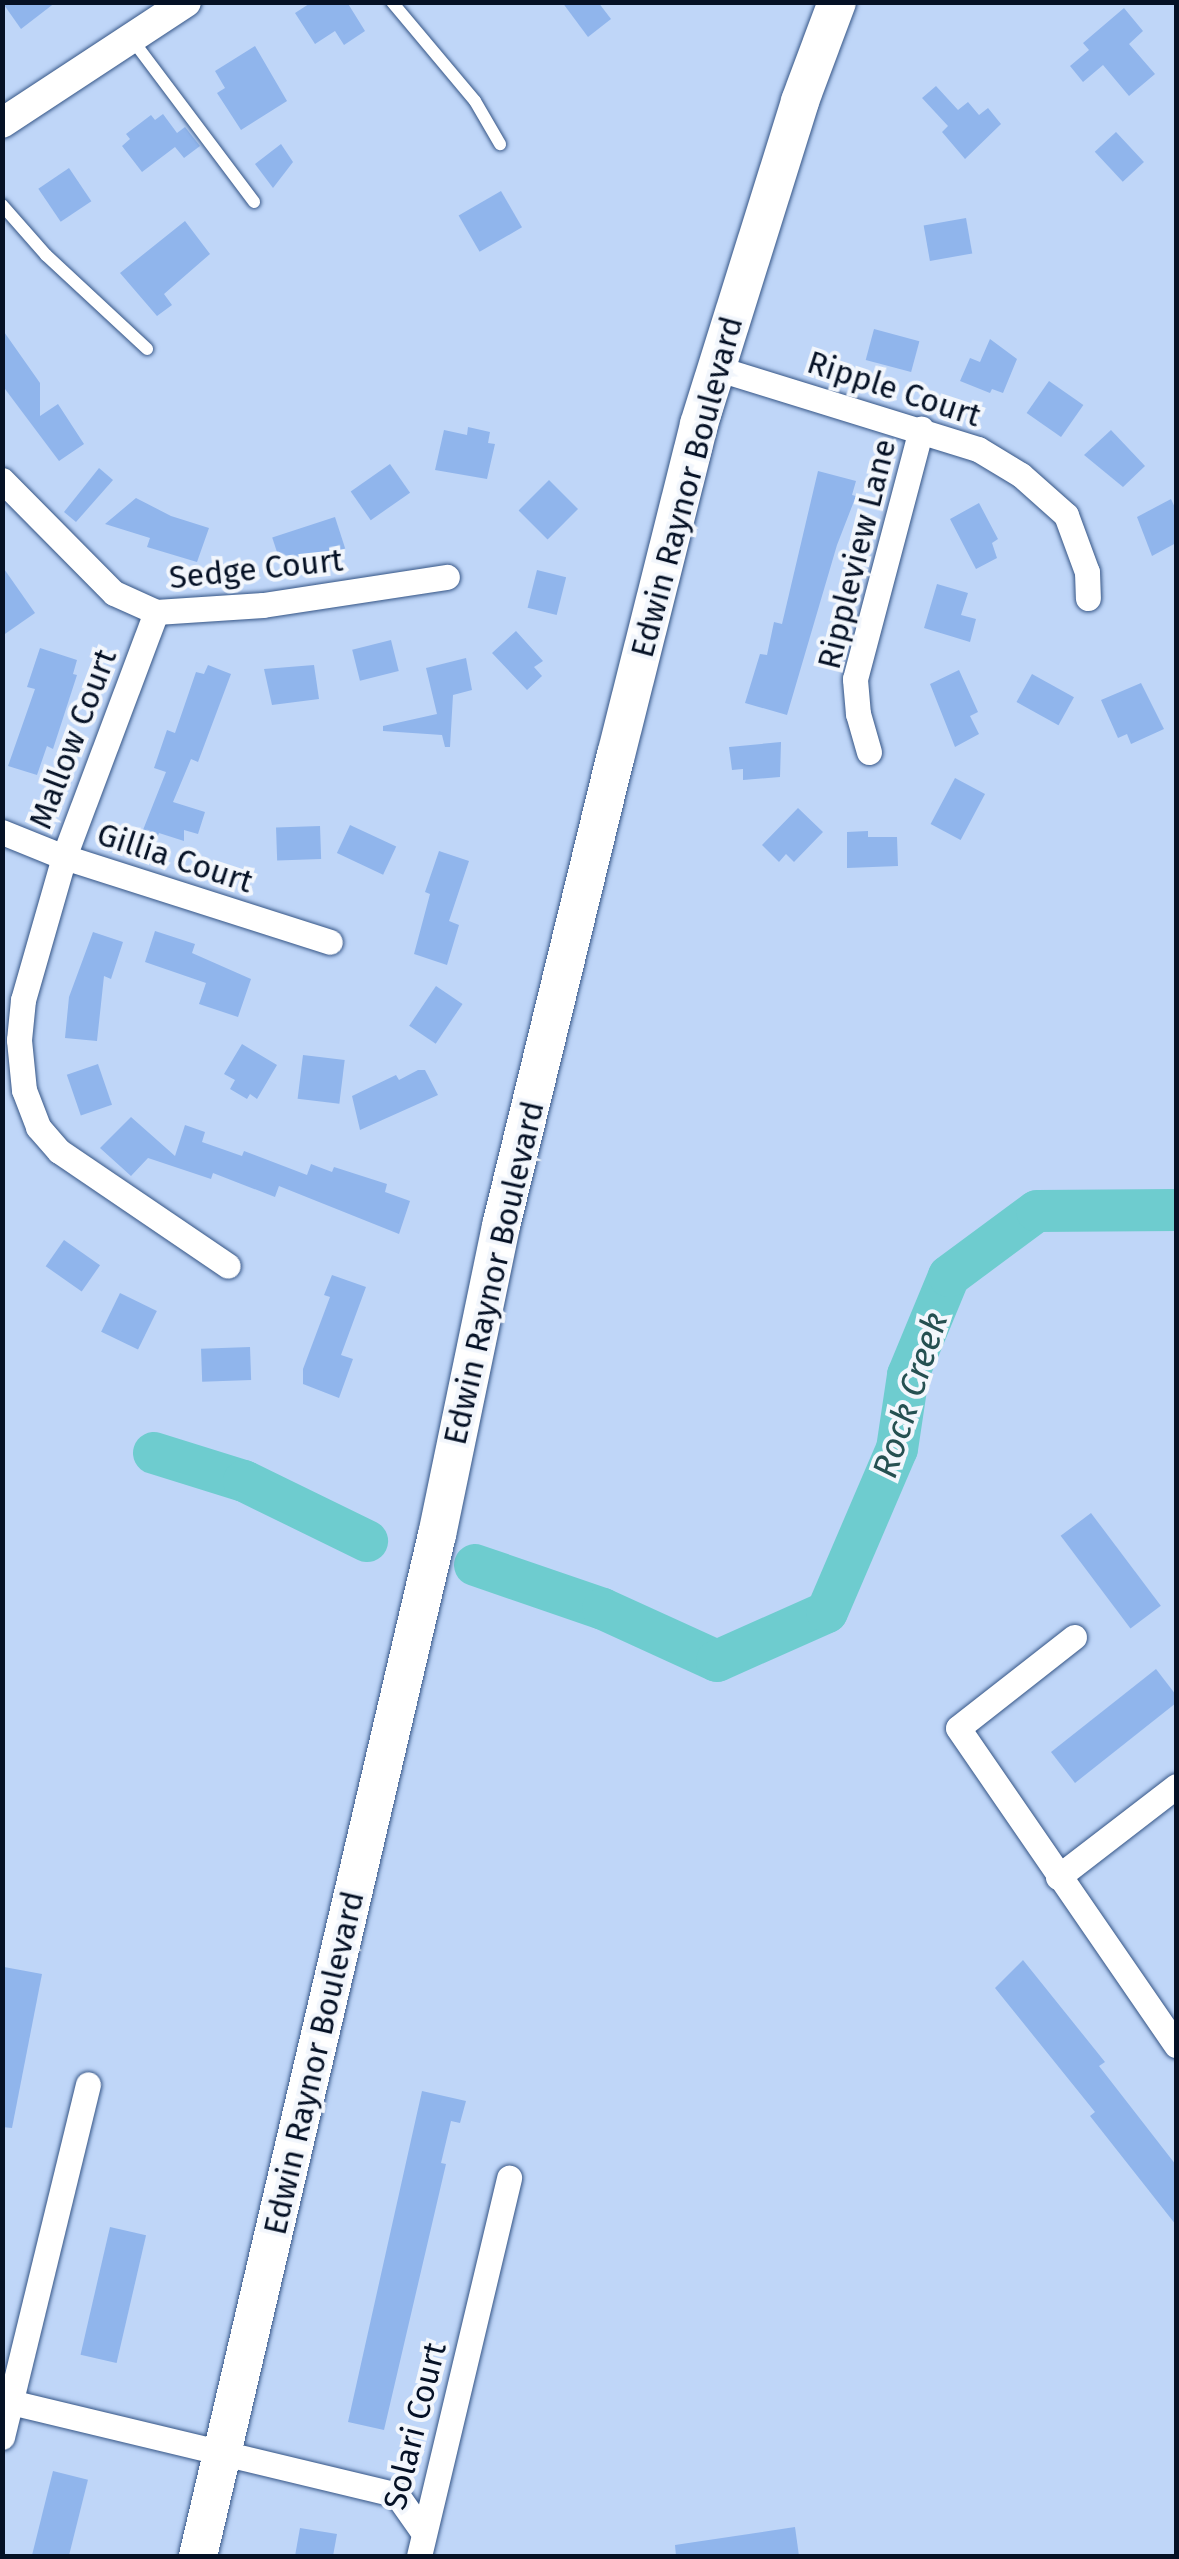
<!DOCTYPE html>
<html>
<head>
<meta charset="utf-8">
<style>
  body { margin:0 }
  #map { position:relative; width:1179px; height:2559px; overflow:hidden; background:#bfd6f8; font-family:"Fira Sans",sans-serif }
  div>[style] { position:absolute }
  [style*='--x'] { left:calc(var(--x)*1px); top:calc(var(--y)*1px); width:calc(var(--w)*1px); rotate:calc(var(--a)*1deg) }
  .river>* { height:42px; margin:-21px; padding:0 21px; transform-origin:21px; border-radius:21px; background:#6ecccf }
  .building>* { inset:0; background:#90b5ec; transform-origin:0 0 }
  .roads { filter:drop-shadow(0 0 2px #355586) drop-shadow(0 0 2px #355586) }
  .service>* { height:12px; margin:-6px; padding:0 6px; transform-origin:6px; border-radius:6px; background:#fff }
  .minor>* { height:25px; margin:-12.5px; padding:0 12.5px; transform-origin:12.5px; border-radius:12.5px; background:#fff }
  .tertiary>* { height:30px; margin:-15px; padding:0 15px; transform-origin:15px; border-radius:15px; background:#fff }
  .primary>* { height:38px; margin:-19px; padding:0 19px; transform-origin:19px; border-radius:19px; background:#fff }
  span { translate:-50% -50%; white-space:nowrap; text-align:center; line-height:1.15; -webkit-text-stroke:8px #f2f6fc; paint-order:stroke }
  .street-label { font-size:32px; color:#051125 }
  .water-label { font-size:35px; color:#255051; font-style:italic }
  .frame { position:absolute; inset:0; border:5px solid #051125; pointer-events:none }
</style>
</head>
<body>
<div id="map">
  <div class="river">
    <i style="--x:154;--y:1453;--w:94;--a:17.3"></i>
    <i style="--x:244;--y:1481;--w:137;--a:26"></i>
    <i style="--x:475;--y:1565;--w:135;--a:19"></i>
    <i style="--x:603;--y:1609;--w:125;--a:24.5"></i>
    <i style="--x:717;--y:1661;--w:120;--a:-24"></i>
    <i style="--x:827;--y:1612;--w:177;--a:-66.8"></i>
    <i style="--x:897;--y:1449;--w:75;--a:-81.5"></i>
    <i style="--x:908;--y:1375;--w:107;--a:-67.5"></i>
    <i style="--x:949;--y:1276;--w:109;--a:-36.5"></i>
    <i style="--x:1037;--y:1211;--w:139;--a:-0.4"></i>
  </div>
  <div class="building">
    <i style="clip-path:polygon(2px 2px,56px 2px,21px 29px)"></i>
    <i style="clip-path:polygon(312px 2px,347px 2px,365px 31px,344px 45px,335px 31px,315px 44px,295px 13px)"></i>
    <i style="clip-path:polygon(562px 2px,598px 2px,611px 19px,588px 37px)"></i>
    <i style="clip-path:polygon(1124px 8px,1143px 31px,1129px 44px,1155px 74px,1129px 96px,1103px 65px,1083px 82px,1070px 66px,1089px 50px,1083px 43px)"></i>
    <i style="clip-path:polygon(255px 46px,287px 101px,241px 130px,217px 93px,225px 88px,215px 71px)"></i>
    <i style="clip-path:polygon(936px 86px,958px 110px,968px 102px,979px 115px,988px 108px,1001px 124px,965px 159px,942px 132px,948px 126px,922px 98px)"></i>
    <i style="clip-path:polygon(163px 114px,177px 133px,185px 127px,200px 146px,184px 158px,175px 147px,142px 172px,122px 146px,130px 139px,126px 134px,151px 115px,155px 120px)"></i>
    <i style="left:1116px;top:132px;width:41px;height:29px;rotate:47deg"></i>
    <i style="clip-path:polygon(281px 144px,293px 162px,273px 188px,255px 164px)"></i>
    <i style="left:69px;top:168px;width:40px;height:37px;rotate:56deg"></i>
    <i style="left:501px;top:191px;width:42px;height:49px;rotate:60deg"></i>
    <i style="left:966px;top:218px;width:36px;height:43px;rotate:80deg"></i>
    <i style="clip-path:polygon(185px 221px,210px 254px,164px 294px,172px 305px,157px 316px,120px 273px)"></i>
    <i style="clip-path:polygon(2px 329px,40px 383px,40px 416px,58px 404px,84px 444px,59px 461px,2px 385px)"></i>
    <i style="left:874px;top:329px;width:47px;height:32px;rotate:15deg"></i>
    <i style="clip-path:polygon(990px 339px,1017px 359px,1003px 393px,992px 389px,990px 393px,960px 381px,970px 358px,980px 362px)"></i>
    <i style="left:1049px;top:381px;width:42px;height:39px;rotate:35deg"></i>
    <i style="clip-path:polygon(468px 427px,490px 432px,488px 443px,495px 444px,487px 479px,435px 470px,444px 430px,467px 435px)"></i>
    <i style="clip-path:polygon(1111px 430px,1145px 466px,1123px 487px,1084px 455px)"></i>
    <i style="left:390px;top:464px;width:35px;height:48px;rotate:55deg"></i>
    <i style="clip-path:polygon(99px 468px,113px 480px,76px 522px,64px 512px)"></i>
    <i style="clip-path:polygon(818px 471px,856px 481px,852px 495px,856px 496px,837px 545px,787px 715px,745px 703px,760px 654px,767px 655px,774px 622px,782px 624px)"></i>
    <i style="left:549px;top:480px;width:41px;height:43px;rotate:45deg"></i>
    <i style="clip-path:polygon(136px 498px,171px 516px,209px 528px,197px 562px,147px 547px,150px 538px,105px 524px)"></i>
    <i style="clip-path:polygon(1171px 499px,1176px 510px,1176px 543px,1152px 556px,1137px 517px)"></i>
    <i style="clip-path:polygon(979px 503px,998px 539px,992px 543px,997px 558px,976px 569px,950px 519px)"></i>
    <i style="left:335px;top:517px;width:33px;height:66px;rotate:72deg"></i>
    <i style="clip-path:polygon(2px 566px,35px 613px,2px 636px)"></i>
    <i style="left:537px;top:570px;width:30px;height:39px;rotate:14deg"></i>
    <i style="clip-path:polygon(937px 584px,968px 593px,961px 615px,976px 619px,970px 642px,924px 628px)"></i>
    <i style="clip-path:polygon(516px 631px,543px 661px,534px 667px,542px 676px,527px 690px,492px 653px)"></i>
    <i style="left:391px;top:640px;width:32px;height:40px;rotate:76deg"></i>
    <i style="clip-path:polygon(40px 648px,77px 660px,73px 674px,77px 675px,53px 749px,47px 746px,37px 775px,8px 766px,35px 689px,27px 687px)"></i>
    <i style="clip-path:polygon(466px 658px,472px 690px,453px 695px,450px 747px,445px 747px,442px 735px,383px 731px,383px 726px,437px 714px,426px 668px)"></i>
    <i style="clip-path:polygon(208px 665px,231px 674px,198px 762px,191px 759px,173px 802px,205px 812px,198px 834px,184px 830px,184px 841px,159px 833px,156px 841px,141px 835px,166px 772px,154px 768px,167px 730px,175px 733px,196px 672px,204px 674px)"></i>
    <i style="clip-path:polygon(314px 665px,319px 699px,272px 705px,264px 669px)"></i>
    <i style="clip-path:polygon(959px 670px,978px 712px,970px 716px,979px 734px,955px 747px,930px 684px)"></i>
    <i style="left:1032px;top:674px;width:48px;height:32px;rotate:29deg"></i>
    <i style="clip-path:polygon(1141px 683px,1164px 729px,1131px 744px,1127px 734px,1118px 738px,1101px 700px)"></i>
    <i style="clip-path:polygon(781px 742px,780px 777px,743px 780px,743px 769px,732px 770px,729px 747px)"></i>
    <i style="left:955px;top:778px;width:34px;height:52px;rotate:28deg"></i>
    <i style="clip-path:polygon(798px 808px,823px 832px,794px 862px,786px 854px,779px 862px,762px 845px)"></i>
    <i style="left:350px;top:825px;width:51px;height:31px;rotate:25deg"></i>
    <i style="left:320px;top:826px;width:33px;height:44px;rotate:88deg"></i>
    <i style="clip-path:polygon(868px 831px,868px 837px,897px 837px,898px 866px,847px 868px,847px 832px)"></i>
    <i style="clip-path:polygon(439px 851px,469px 861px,449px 921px,459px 925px,447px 965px,414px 954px,430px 894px,425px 892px)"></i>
    <i style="clip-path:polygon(155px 931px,195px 944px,192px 953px,251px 979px,238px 1017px,199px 1004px,206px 983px,145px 962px)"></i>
    <i style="clip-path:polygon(93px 932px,123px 942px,111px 979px,104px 976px,97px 1041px,65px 1038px,69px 997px)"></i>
    <i style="left:436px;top:986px;width:32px;height:48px;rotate:34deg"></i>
    <i style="clip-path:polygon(242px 1044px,277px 1065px,257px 1099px,250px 1094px,247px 1099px,230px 1089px,235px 1080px,224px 1074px)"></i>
    <i style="left:303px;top:1055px;width:42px;height:44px;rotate:7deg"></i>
    <i style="left:98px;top:1064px;width:43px;height:33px;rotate:71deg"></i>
    <i style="clip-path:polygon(418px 1070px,425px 1070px,438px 1095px,360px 1130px,352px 1096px,396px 1075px,399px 1080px)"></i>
    <i style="clip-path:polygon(131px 1117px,175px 1156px,185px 1125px,205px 1132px,202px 1142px,242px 1156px,244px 1151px,307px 1175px,311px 1164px,332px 1172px,334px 1167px,387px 1184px,385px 1192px,410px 1201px,399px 1234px,279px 1186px,275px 1197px,213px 1173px,211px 1179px,148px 1158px,131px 1176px,100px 1148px)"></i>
    <i style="left:64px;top:1240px;width:44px;height:32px;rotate:35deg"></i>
    <i style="clip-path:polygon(332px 1275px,366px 1287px,341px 1355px,353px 1359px,339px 1398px,303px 1384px,303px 1369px,330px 1297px,324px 1295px)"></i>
    <i style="left:120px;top:1293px;width:41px;height:43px;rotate:26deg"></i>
    <i style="left:250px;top:1347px;width:33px;height:49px;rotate:88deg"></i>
    <i style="left:1091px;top:1513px;width:116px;height:38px;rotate:53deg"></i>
    <i style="clip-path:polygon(1156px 1669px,1176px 1695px,1176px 1703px,1075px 1783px,1051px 1752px)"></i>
    <i style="clip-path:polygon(1023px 1960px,1105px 2062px,1099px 2066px,1176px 2165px,1176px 2225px,1090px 2116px,1095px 2112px,995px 1988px)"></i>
    <i style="clip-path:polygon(4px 1967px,42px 1974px,12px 2128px,2px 2127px)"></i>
    <i style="clip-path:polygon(422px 2091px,466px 2101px,460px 2123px,451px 2121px,441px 2163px,446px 2164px,384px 2430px,348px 2422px)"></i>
    <i style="left:110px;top:2227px;width:37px;height:131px;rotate:13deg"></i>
    <i style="left:53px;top:2471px;width:36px;height:87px;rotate:14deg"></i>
    <i style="clip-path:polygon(795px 2527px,799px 2556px,676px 2556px,675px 2545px)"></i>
    <i style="clip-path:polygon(300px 2528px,337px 2534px,333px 2556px,295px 2556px)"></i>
  </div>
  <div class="roads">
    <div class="service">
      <i style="--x:392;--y:2;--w:129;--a:50"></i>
      <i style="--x:475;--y:101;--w:50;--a:59.8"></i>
      <i style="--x:131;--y:38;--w:205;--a:53.1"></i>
      <i style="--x:2;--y:205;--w:67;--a:48.7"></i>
      <i style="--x:46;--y:255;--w:138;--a:42.9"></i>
    </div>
    <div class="minor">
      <i style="--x:716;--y:368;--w:274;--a:17.2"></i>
      <i style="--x:978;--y:449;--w:50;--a:31.2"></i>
      <i style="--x:1021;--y:475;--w:60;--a:41.6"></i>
      <i style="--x:1066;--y:515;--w:61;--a:69.8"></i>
      <i style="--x:1087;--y:572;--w:26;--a:88"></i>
      <i style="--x:2;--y:480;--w:159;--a:45.3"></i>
      <i style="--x:114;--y:593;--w:46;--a:24.3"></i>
      <i style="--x:156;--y:612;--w:107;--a:-3.7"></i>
      <i style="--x:263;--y:605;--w:186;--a:-8.7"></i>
      <i style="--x:156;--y:612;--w:262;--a:110.6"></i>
      <i style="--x:64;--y:857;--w:149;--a:106"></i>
      <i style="--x:23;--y:1000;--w:40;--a:95.7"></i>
      <i style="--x:19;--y:1040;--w:50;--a:84.3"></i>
      <i style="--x:24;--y:1090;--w:40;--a:69"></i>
      <i style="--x:38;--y:1127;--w:32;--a:49"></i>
      <i style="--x:59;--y:1151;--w:204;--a:34.2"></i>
      <i style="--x:869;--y:752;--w:40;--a:-106"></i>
      <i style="--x:858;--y:714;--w:35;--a:-95"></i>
      <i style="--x:855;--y:679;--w:259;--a:-75.2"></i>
      <i style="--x:2;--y:832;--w:67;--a:22"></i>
      <i style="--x:64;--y:857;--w:279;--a:17.7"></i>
      <i style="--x:1074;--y:1637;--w:147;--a:141.9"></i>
      <i style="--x:958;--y:1728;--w:385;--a:55.5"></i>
      <i style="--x:1058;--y:1877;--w:149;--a:-37.6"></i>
      <i style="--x:2;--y:2400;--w:406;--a:13.5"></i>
      <i style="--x:397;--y:2495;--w:45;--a:54.9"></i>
      <i style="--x:2;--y:2437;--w:363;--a:-76.3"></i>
      <i style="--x:419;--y:2556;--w:389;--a:-76.6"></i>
    </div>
    <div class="tertiary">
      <i style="--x:2;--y:123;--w:220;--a:-33.3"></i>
    </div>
    <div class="primary">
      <i style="--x:198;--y:2556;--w:1049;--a:-76.83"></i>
      <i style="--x:437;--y:1535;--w:316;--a:-78.3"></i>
      <i style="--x:501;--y:1226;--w:485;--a:-76.3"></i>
      <i style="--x:616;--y:755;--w:341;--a:-75.9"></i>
      <i style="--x:699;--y:424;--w:338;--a:-72.6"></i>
      <i style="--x:800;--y:101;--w:106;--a:-69.5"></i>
    </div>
  </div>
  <div class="street-label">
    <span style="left:894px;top:389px;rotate:18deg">Ripple Court</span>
    <span style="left:687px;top:487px;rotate:-75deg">Edwin Raynor Boulevard</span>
    <span style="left:857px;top:554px;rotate:-76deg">Rippleview Lane</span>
    <span style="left:256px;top:569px;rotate:-6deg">Sedge Court</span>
    <span style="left:73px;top:739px;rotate:-69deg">Mallow Court</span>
    <span style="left:175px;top:858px;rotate:18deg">Gillia Court</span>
    <span style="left:494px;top:1273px;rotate:-77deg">Edwin Raynor Boulevard</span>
    <span style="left:314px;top:2063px;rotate:-77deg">Edwin Raynor Boulevard</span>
    <span style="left:415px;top:2426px;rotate:-76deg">Solari Court</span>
  </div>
  <div class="water-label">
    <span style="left:910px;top:1395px;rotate:-72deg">Rock Creek</span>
  </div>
  <div class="frame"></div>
</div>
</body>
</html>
